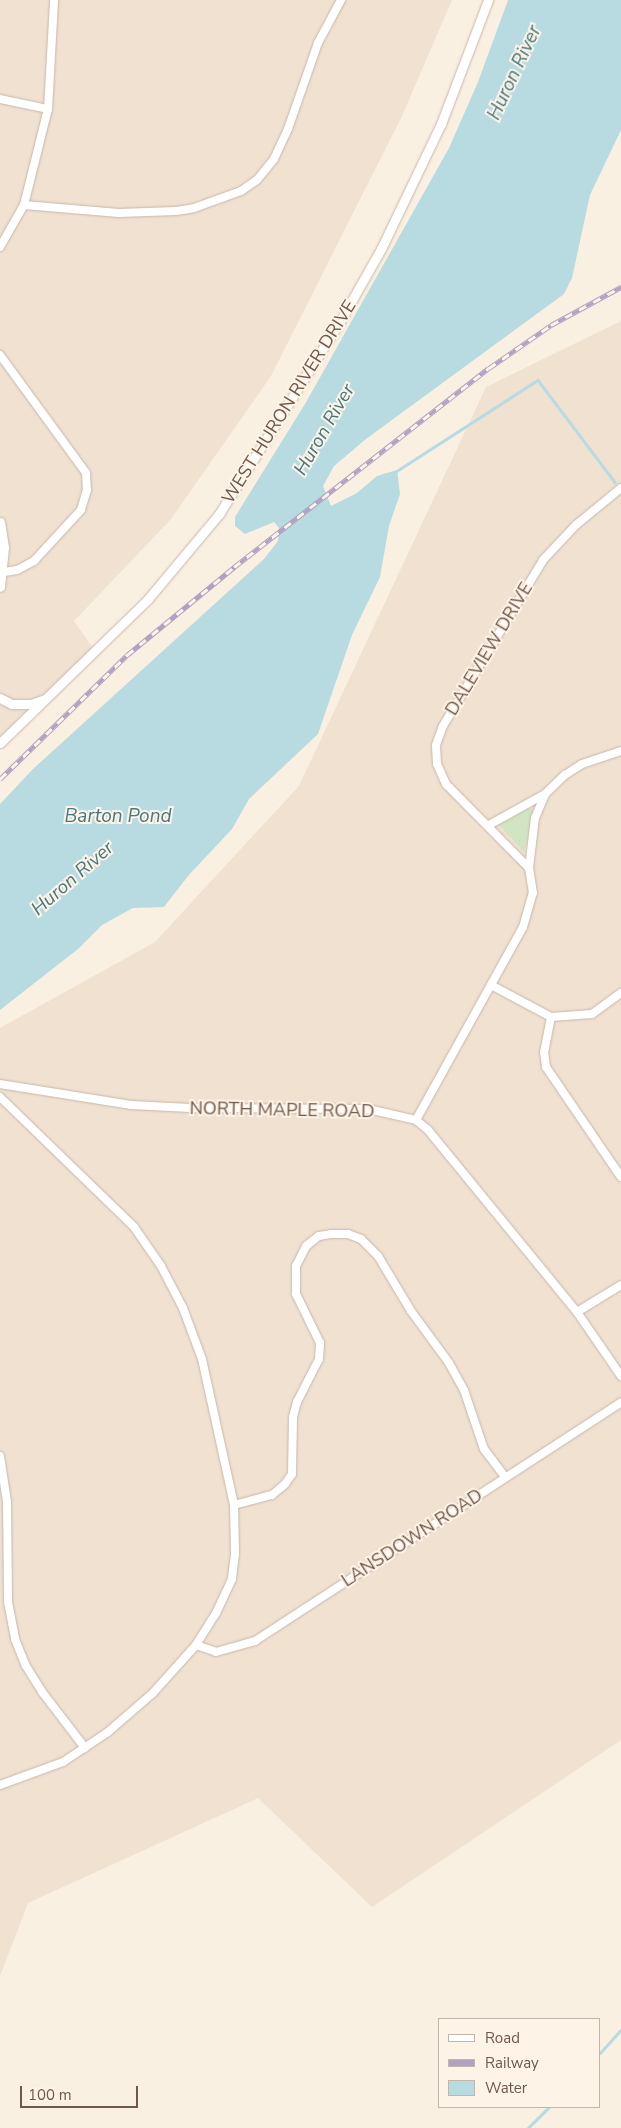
<!DOCTYPE html>
<html>
<head>
<meta charset="utf-8">
<style>
  body { margin:0 }
  #map { position:relative; width:621px; height:2128px; overflow:hidden; background:#f9f0e1; font-family:"Nunito Sans",sans-serif }
  div>[style] { position:absolute }
  [style*='--x'] { left:calc(var(--x)*1px); top:calc(var(--y)*1px); width:calc(var(--w)*1px); rotate:calc(var(--a)*1deg) }
  .residential>* { inset:0; background:#f0e1d1 }
  .green>* { inset:0; background:#d1e5c2 }
  .water>* { inset:0; background:#b8dbe1 }
  .stream>* { height:2.5px; margin:-1.25px; padding:0 1.25px; transform-origin:1.25px; border-radius:1.25px; background:#b8dbe1 }
  .roads { filter:drop-shadow(0 0 1px #c9b7aa) drop-shadow(0 0 1px #c9b7aa) }
  .minor>* { height:8px; margin:-4px; padding:0 4px; transform-origin:4px; border-radius:4px; background:#fff }
  .tertiary>* { height:9px; margin:-4.5px; padding:0 4.5px; transform-origin:4.5px; border-radius:4.5px; background:#fff }
  .rail>* { height:4.5px; margin-top:-2.25px; transform-origin:0; background:repeating-linear-gradient(90deg,#fdf4e7 0 8px,#b2a2c1 0 16px); box-sizing:border-box; border-block:1px solid #b2a2c1 }
  span { translate:-50% -50%; white-space:nowrap; text-align:center; line-height:1.15; -webkit-text-stroke:4px #fdf4e7; paint-order:stroke }
  .street-label { font-size:18px; color:#6e574b }
  .water-label { font-size:19px; color:#477780; font-style:italic }
  .legend { position:absolute; left:438px; top:2018px; width:162px; height:90px; box-sizing:border-box; background:#fdf4e7; border:1px solid #c4b5a9; margin:0; padding:6px 9px; list-style:none; font-size:15px; color:#6e574b }
  .legend li { display:flex; align-items:center; gap:10px; height:25px }
  .legend b { width:25px; border:1px solid #c4b5a9 }
  .scale { position:absolute; left:20px; top:2086px; width:118px; height:22px; box-sizing:border-box; border:2px solid #6e574b; border-top:0; padding-left:6px; font-size:15px; line-height:18px; white-space:nowrap; color:#6e574b; -webkit-text-stroke:4px #fdf4e7; paint-order:stroke }
</style>
</head>
<body>
<div id="map">
  <div class="residential">
    <i style="clip-path:polygon(0 0,452px 0,402px 116px,271px 376px,171px 519px,74px 621px,95px 651px,0 742px)"></i>
    <i style="clip-path:polygon(621px 321px,621px 1740px,372px 1907px,258px 1798px,28px 1903px,0 1976px,0 1028px,155px 942px,299px 786px,486px 387px)"></i>
  </div>
  <div class="green">
    <i style="clip-path:polygon(529px 808px,534px 811px,524px 852px,499px 825px)"></i>
  </div>
  <div class="water">
    <i style="clip-path:polygon(508px 0,621px 0,621px 130px,590px 195px,572px 278px,564px 294px,366px 439px,334px 466px,323px 486px,331px 506px,357px 493px,377px 476px,397px 470px,400px 494px,389px 526px,380px 577px,352px 635px,318px 734px,249px 799px,232px 829px,188px 876px,164px 907px,133px 908px,102px 925px,78px 949px,0 1010px,0 804px,33px 769px,264px 559px,278px 541px,279px 528px,274px 522px,245px 534px,235px 526px,235px 517px,305px 404px,449px 148px,478px 82px)"></i>
  </div>
  <div class="stream">
    <i style="--x:395;--y:472;--w:170;--a:-32.8"></i>
    <i style="--x:538;--y:380;--w:128;--a:53"></i>
    <i style="--x:600;--y:2053;--w:31;--a:-48"></i>
    <i style="--x:528;--y:2128;--w:30;--a:-45"></i>
  </div>
  <div class="roads">
    <div class="minor">
      <i style="--x:0;--y:99;--w:49;--a:11.8"></i>
      <i style="--x:24;--y:205;--w:95;--a:4.8"></i>
      <i style="--x:119;--y:213;--w:57;--a:-2"></i>
      <i style="--x:176;--y:211;--w:18;--a:-9"></i>
      <i style="--x:194;--y:208;--w:50;--a:-19.9"></i>
      <i style="--x:241;--y:191;--w:19;--a:-35"></i>
      <i style="--x:257;--y:180;--w:27;--a:-51"></i>
      <i style="--x:274;--y:159;--w:33;--a:-65"></i>
      <i style="--x:288;--y:129;--w:91;--a:-70.8"></i>
      <i style="--x:318;--y:43;--w:49;--a:-61.9"></i>
      <i style="--x:0;--y:247;--w:48;--a:-60.3"></i>
      <i style="--x:24;--y:205;--w:99;--a:-76"></i>
      <i style="--x:48;--y:109;--w:109;--a:-86.8"></i>
      <i style="--x:0;--y:355;--w:146;--a:53.9"></i>
      <i style="--x:86;--y:473;--w:17;--a:87"></i>
      <i style="--x:87;--y:490;--w:21;--a:107"></i>
      <i style="--x:81;--y:510;--w:69;--a:132.7"></i>
      <i style="--x:34;--y:561;--w:19;--a:152"></i>
      <i style="--x:17;--y:570;--w:13;--a:171"></i>
      <i style="--x:489;--y:825;--w:64;--a:-29"></i>
      <i style="--x:545;--y:794;--w:28;--a:-44"></i>
      <i style="--x:565;--y:775;--w:20;--a:-33"></i>
      <i style="--x:582;--y:764;--w:41;--a:-18.4"></i>
      <i style="--x:529;--y:868;--w:50;--a:-83.2"></i>
      <i style="--x:535;--y:818;--w:26;--a:-67"></i>
      <i style="--x:491;--y:985;--w:68;--a:28.1"></i>
      <i style="--x:551;--y:1017;--w:41;--a:-4.2"></i>
      <i style="--x:592;--y:1014;--w:36;--a:-36"></i>
      <i style="--x:551;--y:1017;--w:36;--a:101"></i>
      <i style="--x:544;--y:1052;--w:15;--a:82"></i>
      <i style="--x:546;--y:1067;--w:133;--a:55.7"></i>
      <i style="--x:0;--y:1084;--w:133;--a:9.1"></i>
      <i style="--x:131;--y:1105;--w:59;--a:2.9"></i>
      <i style="--x:190;--y:1108;--w:178;--a:0.3"></i>
      <i style="--x:368;--y:1109;--w:49;--a:12.9"></i>
      <i style="--x:416;--y:1120;--w:16;--a:40"></i>
      <i style="--x:428;--y:1130;--w:235;--a:50.7"></i>
      <i style="--x:577;--y:1312;--w:78;--a:55.5"></i>
      <i style="--x:0;--y:1097;--w:187;--a:44.1"></i>
      <i style="--x:134;--y:1227;--w:47;--a:55.3"></i>
      <i style="--x:161;--y:1266;--w:47;--a:62.4"></i>
      <i style="--x:183;--y:1308;--w:54;--a:69.6"></i>
      <i style="--x:202;--y:1359;--w:149;--a:77.6"></i>
      <i style="--x:234;--y:1505;--w:49;--a:88.8"></i>
      <i style="--x:235;--y:1554;--w:25;--a:97"></i>
      <i style="--x:232;--y:1579;--w:38;--a:115"></i>
      <i style="--x:216;--y:1613;--w:38;--a:122"></i>
      <i style="--x:196;--y:1645;--w:64;--a:131.9"></i>
      <i style="--x:153;--y:1693;--w:60;--a:139.1"></i>
      <i style="--x:108;--y:1732;--w:54;--a:146.3"></i>
      <i style="--x:63;--y:1762;--w:67;--a:159.9"></i>
      <i style="--x:416;--y:1120;--w:221;--a:-61"></i>
      <i style="--x:523;--y:927;--w:35;--a:-74"></i>
      <i style="--x:533;--y:893;--w:25;--a:-99"></i>
      <i style="--x:529;--y:868;--w:118;--a:-134.7"></i>
      <i style="--x:446;--y:784;--w:22;--a:-114"></i>
      <i style="--x:437;--y:764;--w:19;--a:-93"></i>
      <i style="--x:436;--y:745;--w:20;--a:-70"></i>
      <i style="--x:443;--y:726;--w:194;--a:-58.9"></i>
      <i style="--x:543;--y:560;--w:48;--a:-46.7"></i>
      <i style="--x:576;--y:525;--w:58;--a:-39.4"></i>
      <i style="--x:577;--y:1312;--w:52;--a:-31.5"></i>
      <i style="--x:0;--y:1456;--w:47;--a:81.3"></i>
      <i style="--x:7;--y:1502;--w:100;--a:89.4"></i>
      <i style="--x:8;--y:1602;--w:38;--a:79"></i>
      <i style="--x:15;--y:1639;--w:29;--a:68"></i>
      <i style="--x:26;--y:1666;--w:32;--a:58"></i>
      <i style="--x:43;--y:1693;--w:69;--a:52.6"></i>
      <i style="--x:234;--y:1505;--w:39;--a:-15"></i>
      <i style="--x:272;--y:1495;--w:17;--a:-40"></i>
      <i style="--x:285;--y:1484;--w:12;--a:-55"></i>
      <i style="--x:292;--y:1474;--w:57;--a:-89"></i>
      <i style="--x:293;--y:1417;--w:16;--a:-75"></i>
      <i style="--x:297;--y:1402;--w:48;--a:-62.9"></i>
      <i style="--x:319;--y:1359;--w:16;--a:-86"></i>
      <i style="--x:320;--y:1343;--w:55;--a:-116.1"></i>
      <i style="--x:296;--y:1294;--w:28;--a:-90"></i>
      <i style="--x:296;--y:1266;--w:22;--a:-63"></i>
      <i style="--x:306;--y:1246;--w:16;--a:-38"></i>
      <i style="--x:319;--y:1236;--w:12;--a:-9"></i>
      <i style="--x:331;--y:1234;--w:17;--a:0"></i>
      <i style="--x:348;--y:1234;--w:14;--a:21"></i>
      <i style="--x:361;--y:1239;--w:24;--a:45"></i>
      <i style="--x:378;--y:1256;--w:64;--a:59"></i>
      <i style="--x:411;--y:1311;--w:64;--a:53.8"></i>
      <i style="--x:449;--y:1363;--w:31;--a:61"></i>
      <i style="--x:464;--y:1390;--w:62;--a:71.3"></i>
      <i style="--x:484;--y:1449;--w:35;--a:53"></i>
      <i style="--x:196;--y:1645;--w:21;--a:19"></i>
      <i style="--x:216;--y:1652;--w:41;--a:-15.8"></i>
      <i style="--x:255;--y:1641;--w:437;--a:-33.1"></i>
    </div>
    <div class="tertiary">
      <i style="--x:0;--y:522;--w:25;--a:81"></i>
      <i style="--x:4;--y:547;--w:40;--a:95.7"></i>
      <i style="--x:0;--y:698;--w:13;--a:27"></i>
      <i style="--x:12;--y:704;--w:19;--a:0"></i>
      <i style="--x:31;--y:704;--w:15;--a:-20"></i>
      <i style="--x:0;--y:743;--w:206;--a:-44.2"></i>
      <i style="--x:148;--y:599;--w:111;--a:-50.1"></i>
      <i style="--x:219;--y:514;--w:226;--a:-57.9"></i>
      <i style="--x:339;--y:323;--w:85;--a:-60.4"></i>
      <i style="--x:381;--y:249;--w:139;--a:-64.4"></i>
      <i style="--x:441;--y:124;--w:133;--a:-69.2"></i>
    </div>
  </div>
  <div class="rail">
    <i style="--x:0;--y:779;--w:177;--a:-44.3"></i>
    <i style="--x:127;--y:655;--w:139;--a:-39.4"></i>
    <i style="--x:234;--y:567;--w:323;--a:-38"></i>
    <i style="--x:489;--y:368;--w:75;--a:-34.7"></i>
    <i style="--x:551;--y:325;--w:80;--a:-28.5"></i>
  </div>
  <div class="street-label">
    <span style="left:289px;top:402px;rotate:-58deg">WEST HURON RIVER DRIVE</span>
    <span style="left:489px;top:649px;rotate:-59deg">DALEVIEW DRIVE</span>
    <span style="left:282px;top:1110px;rotate:1deg">NORTH MAPLE ROAD</span>
    <span style="left:412px;top:1538px;rotate:-33deg">LANSDOWN ROAD</span>
  </div>
  <div class="water-label">
    <span style="left:515px;top:73px;rotate:-65deg">Huron River</span>
    <span style="left:325px;top:430px;rotate:-60deg">Huron River</span>
    <span style="left:118px;top:817px">Barton Pond</span>
    <span style="left:73px;top:879px;rotate:-41deg">Huron River</span>
  </div>
  <ul class="legend">
  <li><b style="height:6px;background:#fff"></b>Road</li>
  <li><b style="height:6px;background:#b2a2c1"></b>Railway</li>
  <li><b style="height:14px;background:#b8dbe1"></b>Water</li>
  </ul>
  <div class="scale">100 m</div>
</div>
</body>
</html>
